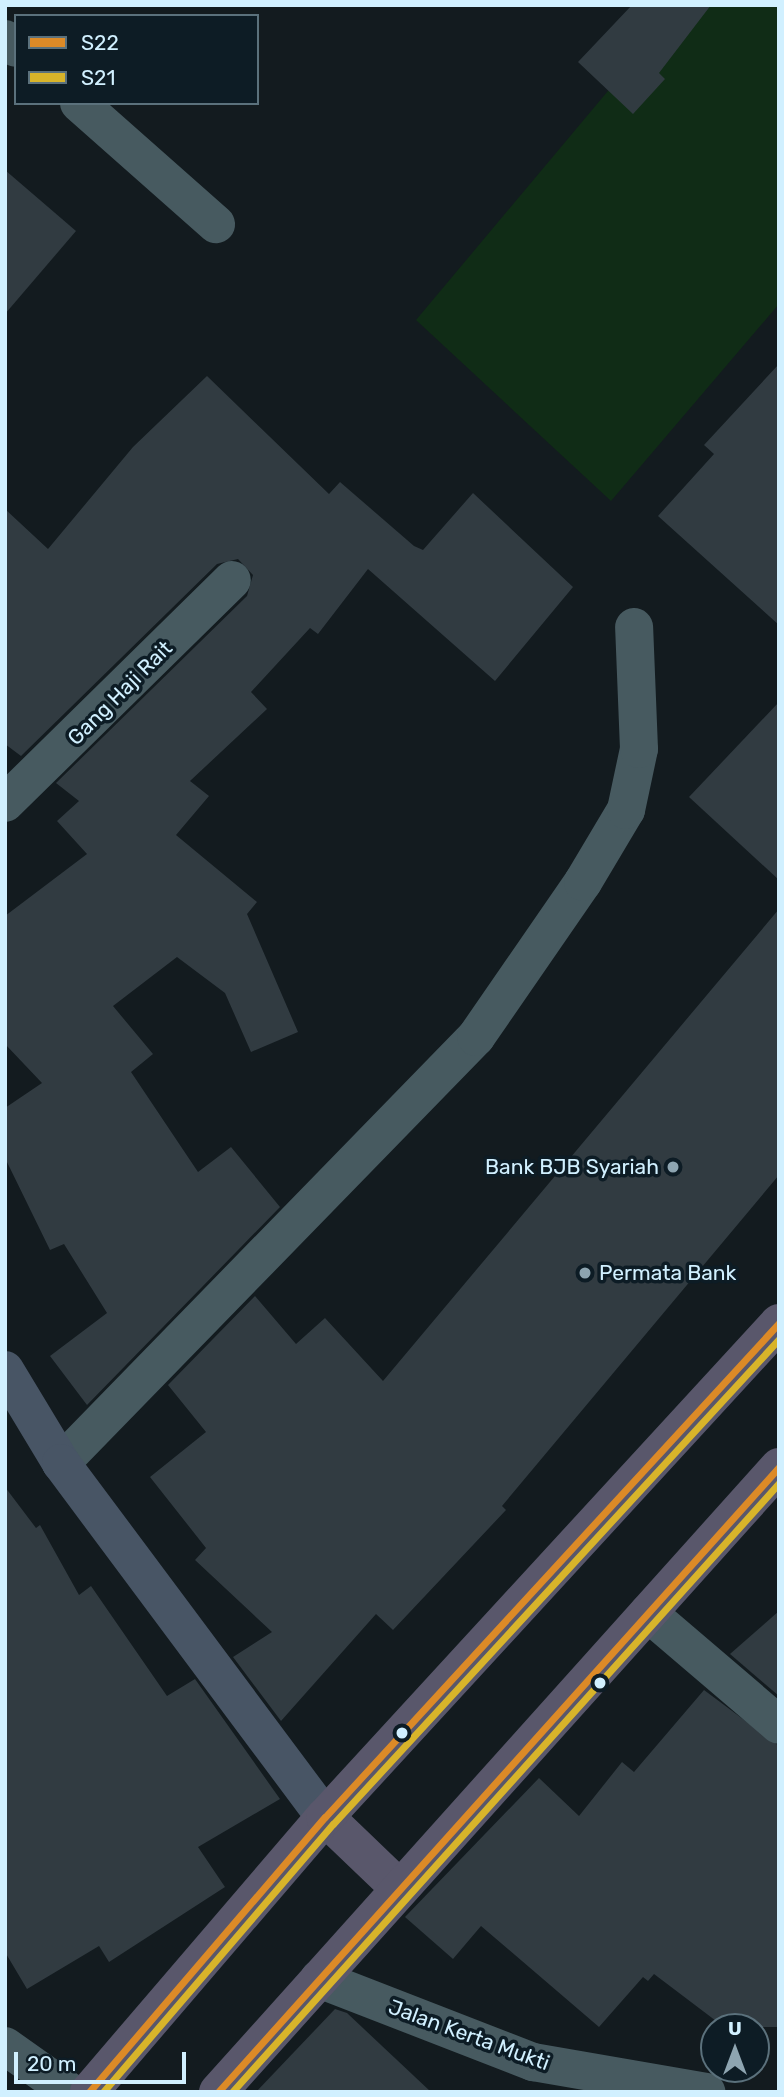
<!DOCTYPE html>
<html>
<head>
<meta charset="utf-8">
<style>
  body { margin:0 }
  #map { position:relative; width:784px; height:2097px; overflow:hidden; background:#131b1f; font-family:Rubik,sans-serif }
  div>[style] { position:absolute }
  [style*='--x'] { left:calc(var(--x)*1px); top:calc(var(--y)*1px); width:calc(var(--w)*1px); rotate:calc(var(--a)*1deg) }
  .green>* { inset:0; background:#102c16 }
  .building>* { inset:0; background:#313b41 }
  .minor>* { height:38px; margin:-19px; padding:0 19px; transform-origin:19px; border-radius:19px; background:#475a60 }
  .major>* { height:38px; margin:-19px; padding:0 19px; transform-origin:19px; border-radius:19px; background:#485565 }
  .highway>* { height:38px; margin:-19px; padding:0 19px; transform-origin:19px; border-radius:19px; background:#59576b }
  .bus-1>* { height:7px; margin:-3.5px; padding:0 3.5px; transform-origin:3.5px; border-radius:3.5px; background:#dc8a27 }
  .bus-2>* { height:7px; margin:-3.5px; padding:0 3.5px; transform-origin:3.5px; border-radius:3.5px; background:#d8b42a }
  .dots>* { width:19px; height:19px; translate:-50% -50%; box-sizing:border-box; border:4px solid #0d1c25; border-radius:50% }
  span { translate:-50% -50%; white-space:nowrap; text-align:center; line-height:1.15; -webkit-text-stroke:7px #0d1c25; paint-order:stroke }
  .street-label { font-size:21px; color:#d1f0ff }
  .poi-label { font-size:21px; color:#d1f0ff }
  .right { translate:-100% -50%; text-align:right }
  .left { translate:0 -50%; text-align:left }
  .frame { position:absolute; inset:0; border:7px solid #d1f0ff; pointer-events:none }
  .legend { position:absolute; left:14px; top:14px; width:245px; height:91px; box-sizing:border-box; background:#0d1c25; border:2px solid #5b717c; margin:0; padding:9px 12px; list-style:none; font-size:21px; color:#d1f0ff }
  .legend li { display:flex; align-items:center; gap:14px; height:35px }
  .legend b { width:35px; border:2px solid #5b717c }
  .north { position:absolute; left:700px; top:2013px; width:70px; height:70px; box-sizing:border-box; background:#0d1c25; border:2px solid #5b717c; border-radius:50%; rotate:0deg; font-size:19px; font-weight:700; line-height:28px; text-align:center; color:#d1f0ff }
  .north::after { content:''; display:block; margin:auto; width:24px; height:32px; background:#8ea5b1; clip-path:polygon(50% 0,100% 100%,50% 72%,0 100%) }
  .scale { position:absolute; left:14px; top:2052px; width:172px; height:32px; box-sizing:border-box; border:4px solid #d1f0ff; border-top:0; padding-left:9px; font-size:21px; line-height:24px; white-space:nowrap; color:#d1f0ff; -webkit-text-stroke:5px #0d1c25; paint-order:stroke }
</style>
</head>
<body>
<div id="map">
  <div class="green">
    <i style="clip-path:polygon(680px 5px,779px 5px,779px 304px,611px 501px,416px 320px)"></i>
  </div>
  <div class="building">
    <i style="clip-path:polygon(632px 5px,711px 5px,659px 73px,665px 79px,633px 114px,578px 62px)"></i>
    <i style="clip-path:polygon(5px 170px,76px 231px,5px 314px)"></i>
    <i style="clip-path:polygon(779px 364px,779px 625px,658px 516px,714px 454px,704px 445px)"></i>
    <i style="clip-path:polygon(207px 376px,329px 494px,340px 482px,414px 546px,423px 550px,473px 493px,573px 587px,495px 681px,368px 569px,318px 634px,310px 628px,251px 692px,267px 709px,190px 781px,209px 796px,176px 835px,257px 902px,247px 914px,298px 1032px,251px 1052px,225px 993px,177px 957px,113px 1006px,153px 1054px,131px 1072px,198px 1172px,231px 1147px,280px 1207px,87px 1405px,50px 1356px,107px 1313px,64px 1244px,50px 1250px,5px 1158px,5px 1108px,42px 1083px,5px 1044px,5px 916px,87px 854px,57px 821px,79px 801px,56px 783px,247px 596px,253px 575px,238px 559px,217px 564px,21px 756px,5px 744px,5px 509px,48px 549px,133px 447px)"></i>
    <i style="clip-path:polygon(779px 702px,779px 880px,689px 797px)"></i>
    <i style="clip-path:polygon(779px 909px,779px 1175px,502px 1506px,506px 1510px,393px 1630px,376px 1614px,281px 1721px,233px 1657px,272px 1632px,195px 1560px,206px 1548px,150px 1477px,206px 1432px,168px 1385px,255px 1296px,296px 1344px,325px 1318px,383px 1381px)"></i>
    <i style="clip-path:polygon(5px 1487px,36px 1528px,40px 1525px,79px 1595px,91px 1586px,167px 1696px,195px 1679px,280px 1799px,198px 1847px,225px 1887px,109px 1962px,99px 1946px,27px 1989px,5px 1952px)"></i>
    <i style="clip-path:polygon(779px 1611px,779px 1696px,730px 1654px)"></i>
    <i style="clip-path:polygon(704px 1690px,779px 1746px,779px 2027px,724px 2027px,654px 1974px,648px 1981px,643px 1977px,599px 2027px,481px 1926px,453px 1959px,405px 1917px,539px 1778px,579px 1816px,622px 1762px,634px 1772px)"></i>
    <i style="clip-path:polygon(335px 2009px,347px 2013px,431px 2092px,256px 2092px)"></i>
  </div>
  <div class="minor">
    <i style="--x:5;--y:39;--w:14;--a:39"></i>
    <i style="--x:79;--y:103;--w:183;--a:41.5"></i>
    <i style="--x:5;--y:803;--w:318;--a:-44.5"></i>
    <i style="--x:61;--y:1463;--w:595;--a:-45.75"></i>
    <i style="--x:476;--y:1037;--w:188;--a:-55.4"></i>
    <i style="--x:583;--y:882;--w:84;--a:-59.2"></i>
    <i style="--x:626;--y:810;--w:62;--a:-78"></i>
    <i style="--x:639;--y:749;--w:122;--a:-92.3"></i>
    <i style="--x:648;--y:1613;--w:172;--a:40.5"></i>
    <i style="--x:319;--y:1979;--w:230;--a:21.2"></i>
    <i style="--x:533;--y:2062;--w:176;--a:9.8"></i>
    <i style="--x:5;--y:2046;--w:80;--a:35.3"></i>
  </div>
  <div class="major">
    <i style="--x:5;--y:1370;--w:109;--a:58.9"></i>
    <i style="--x:61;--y:1463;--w:442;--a:53.3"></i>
  </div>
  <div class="highway">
    <i style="--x:325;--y:1817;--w:101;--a:43.8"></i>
    <i style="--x:89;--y:2092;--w:362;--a:-49.4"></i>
    <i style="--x:325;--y:1817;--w:671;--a:-47.42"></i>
    <i style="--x:218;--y:2092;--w:840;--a:-48.09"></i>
  </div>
  <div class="bus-1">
    <i style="--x:89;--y:2092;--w:362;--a:-49.4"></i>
    <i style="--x:325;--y:1817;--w:671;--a:-47.42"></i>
    <i style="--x:218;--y:2092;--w:840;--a:-48.09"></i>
  </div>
  <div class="bus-2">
    <i style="--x:103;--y:2092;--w:353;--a:-49.4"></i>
    <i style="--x:333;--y:1824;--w:659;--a:-47.4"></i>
    <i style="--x:232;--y:2092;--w:819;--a:-48.07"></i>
  </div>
  <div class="dots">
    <i style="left:673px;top:1167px;background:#8ea5b1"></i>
    <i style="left:585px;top:1273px;background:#8ea5b1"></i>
    <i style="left:600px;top:1683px;background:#d1f0ff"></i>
    <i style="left:402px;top:1733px;background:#d1f0ff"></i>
  </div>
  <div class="street-label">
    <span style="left:120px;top:693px;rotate:-45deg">Gang Haji Rait</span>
    <span style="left:469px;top:2035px;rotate:20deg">Jalan Kerta Mukti</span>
  </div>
  <div class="poi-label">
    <span class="right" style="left:659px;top:1167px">Bank BJB Syariah</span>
    <span class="left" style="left:599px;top:1273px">Permata Bank</span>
  </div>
  <div class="frame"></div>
  <ul class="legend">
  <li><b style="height:9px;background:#dc8a27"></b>S22</li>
  <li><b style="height:9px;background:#d8b42a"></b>S21</li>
  </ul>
  <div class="north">U</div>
  <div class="scale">20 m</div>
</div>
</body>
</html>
